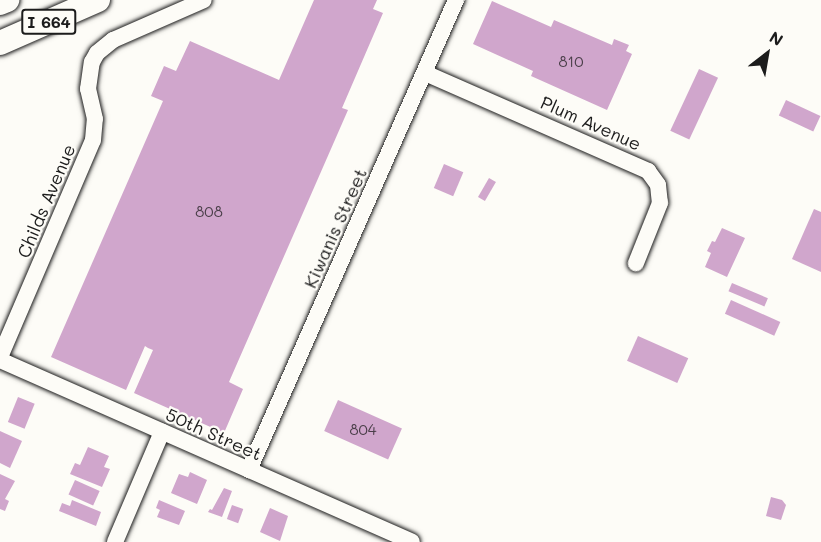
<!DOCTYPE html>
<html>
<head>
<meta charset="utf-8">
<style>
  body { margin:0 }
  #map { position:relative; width:821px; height:542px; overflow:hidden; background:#fdfcf7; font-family:Mali,sans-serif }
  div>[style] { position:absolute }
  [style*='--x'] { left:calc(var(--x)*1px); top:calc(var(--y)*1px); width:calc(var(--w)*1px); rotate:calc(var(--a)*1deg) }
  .building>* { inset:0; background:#d0a6cc; transform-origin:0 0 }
  .roads { filter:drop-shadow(0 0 2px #1c1c1c) drop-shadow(0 0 2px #1c1c1c) }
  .minor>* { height:16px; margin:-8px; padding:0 8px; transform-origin:8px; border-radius:8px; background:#fdfcf7 }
  .highway>* { height:24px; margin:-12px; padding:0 12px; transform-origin:12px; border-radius:12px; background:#fdfcf7 }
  span { translate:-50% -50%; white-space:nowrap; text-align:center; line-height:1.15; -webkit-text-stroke:4.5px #fdfcf7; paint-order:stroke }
  .number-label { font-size:15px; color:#493e48 }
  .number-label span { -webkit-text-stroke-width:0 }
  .shield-label span { padding:2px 4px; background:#fdfcf7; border:2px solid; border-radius:4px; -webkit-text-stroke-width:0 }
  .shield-label { font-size:16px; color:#1c1c1c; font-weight:700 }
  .street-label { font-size:18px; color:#1c1c1c }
  .north { position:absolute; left:737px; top:24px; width:60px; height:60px; -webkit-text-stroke:4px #fdfcf7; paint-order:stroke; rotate:31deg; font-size:16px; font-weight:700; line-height:24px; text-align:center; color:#1c1c1c }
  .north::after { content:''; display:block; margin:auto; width:21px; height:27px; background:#1c1c1c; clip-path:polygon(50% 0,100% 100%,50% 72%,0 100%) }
</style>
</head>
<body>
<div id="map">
  <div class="building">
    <i style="clip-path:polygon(314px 0,377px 0,373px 9px,383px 13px,342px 108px,348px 110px,229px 382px,243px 389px,224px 433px,134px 393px,153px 350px,148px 348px,145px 346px,126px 390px,51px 357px,163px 101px,151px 96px,164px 66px,176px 71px,190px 41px,279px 80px)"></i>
    <i style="clip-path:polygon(492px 1px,551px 27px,554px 20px,612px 45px,614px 39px,629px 45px,626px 51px,632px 54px,607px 110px,531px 76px,533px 71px,473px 44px)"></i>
    <i style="left:699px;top:69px;width:21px;height:68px;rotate:25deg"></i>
    <i style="left:786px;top:100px;width:38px;height:17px;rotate:25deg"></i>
    <i style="left:444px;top:164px;width:21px;height:26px;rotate:23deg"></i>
    <i style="left:489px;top:178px;width:8px;height:22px;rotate:30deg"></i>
    <i style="clip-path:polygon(814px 209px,821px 212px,821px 272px,792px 259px)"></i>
    <i style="clip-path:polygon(722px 228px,745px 238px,727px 277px,705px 267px,711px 253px,707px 251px,712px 241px,715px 242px)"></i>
    <i style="left:732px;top:283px;width:39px;height:9px;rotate:23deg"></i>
    <i style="left:731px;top:300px;width:54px;height:15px;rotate:24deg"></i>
    <i style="left:638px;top:336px;width:55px;height:27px;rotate:24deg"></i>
    <i style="left:18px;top:397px;width:18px;height:27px;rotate:22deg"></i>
    <i style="left:338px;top:400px;width:70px;height:34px;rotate:24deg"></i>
    <i style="clip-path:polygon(0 431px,22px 441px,10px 468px,0 463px)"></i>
    <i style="clip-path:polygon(88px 447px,109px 456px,104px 467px,110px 469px,102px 487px,70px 474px,75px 463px,80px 465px)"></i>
    <i style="clip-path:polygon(190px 472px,207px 480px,197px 504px,171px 493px,179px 474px,188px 477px)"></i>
    <i style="clip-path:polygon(0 474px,15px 481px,5px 499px,9px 501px,5px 511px,0 509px)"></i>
    <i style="left:75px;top:480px;width:27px;height:16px;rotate:24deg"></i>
    <i style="clip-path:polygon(224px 488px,232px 491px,222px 517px,208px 512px,210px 509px,212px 510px)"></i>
    <i style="clip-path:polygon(771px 497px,782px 500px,786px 505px,781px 520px,766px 516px)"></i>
    <i style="clip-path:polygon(72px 500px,101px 512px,96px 526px,59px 511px,62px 503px,70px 506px)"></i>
    <i style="clip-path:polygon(159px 500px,185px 511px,179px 525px,157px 517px,160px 510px,156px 508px)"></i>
    <i style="left:232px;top:505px;width:12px;height:15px;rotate:20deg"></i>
    <i style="clip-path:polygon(270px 508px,288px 516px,280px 541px,260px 532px)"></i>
  </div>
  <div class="roads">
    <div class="minor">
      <i style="--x:425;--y:73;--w:244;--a:23.7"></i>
      <i style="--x:648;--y:171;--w:17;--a:54"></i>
      <i style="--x:658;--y:185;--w:18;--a:84"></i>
      <i style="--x:660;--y:203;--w:65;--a:111.8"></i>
      <i style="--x:0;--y:357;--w:236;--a:-66.8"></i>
      <i style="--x:93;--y:140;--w:21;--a:-85"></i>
      <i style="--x:95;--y:119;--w:31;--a:-103"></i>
      <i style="--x:88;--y:89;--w:27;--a:-82"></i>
      <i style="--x:92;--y:62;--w:10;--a:-61"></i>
      <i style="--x:97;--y:53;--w:21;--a:-39"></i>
      <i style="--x:113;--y:40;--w:99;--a:-23.7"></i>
      <i style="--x:0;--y:360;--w:450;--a:23.8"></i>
      <i style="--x:249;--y:470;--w:514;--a:-66.23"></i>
      <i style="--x:115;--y:542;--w:120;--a:-66.9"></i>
    </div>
    <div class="highway">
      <i style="--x:0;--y:3;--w:8;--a:-23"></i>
      <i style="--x:0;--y:43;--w:107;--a:-23.7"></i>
    </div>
  </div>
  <div class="number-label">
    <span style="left:571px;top:62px">810</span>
    <span style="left:209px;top:212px">808</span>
    <span style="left:363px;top:430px">804</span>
  </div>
  <div class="shield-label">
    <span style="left:49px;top:22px">I 664</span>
  </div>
  <div class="street-label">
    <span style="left:591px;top:123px;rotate:24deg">Plum Avenue</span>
    <span style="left:46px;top:201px;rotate:-67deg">Childs Avenue</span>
    <span style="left:335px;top:228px;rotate:-66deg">Kiwanis Street</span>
    <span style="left:214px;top:434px;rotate:24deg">50th Street</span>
  </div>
  <div class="north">N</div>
</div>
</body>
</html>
